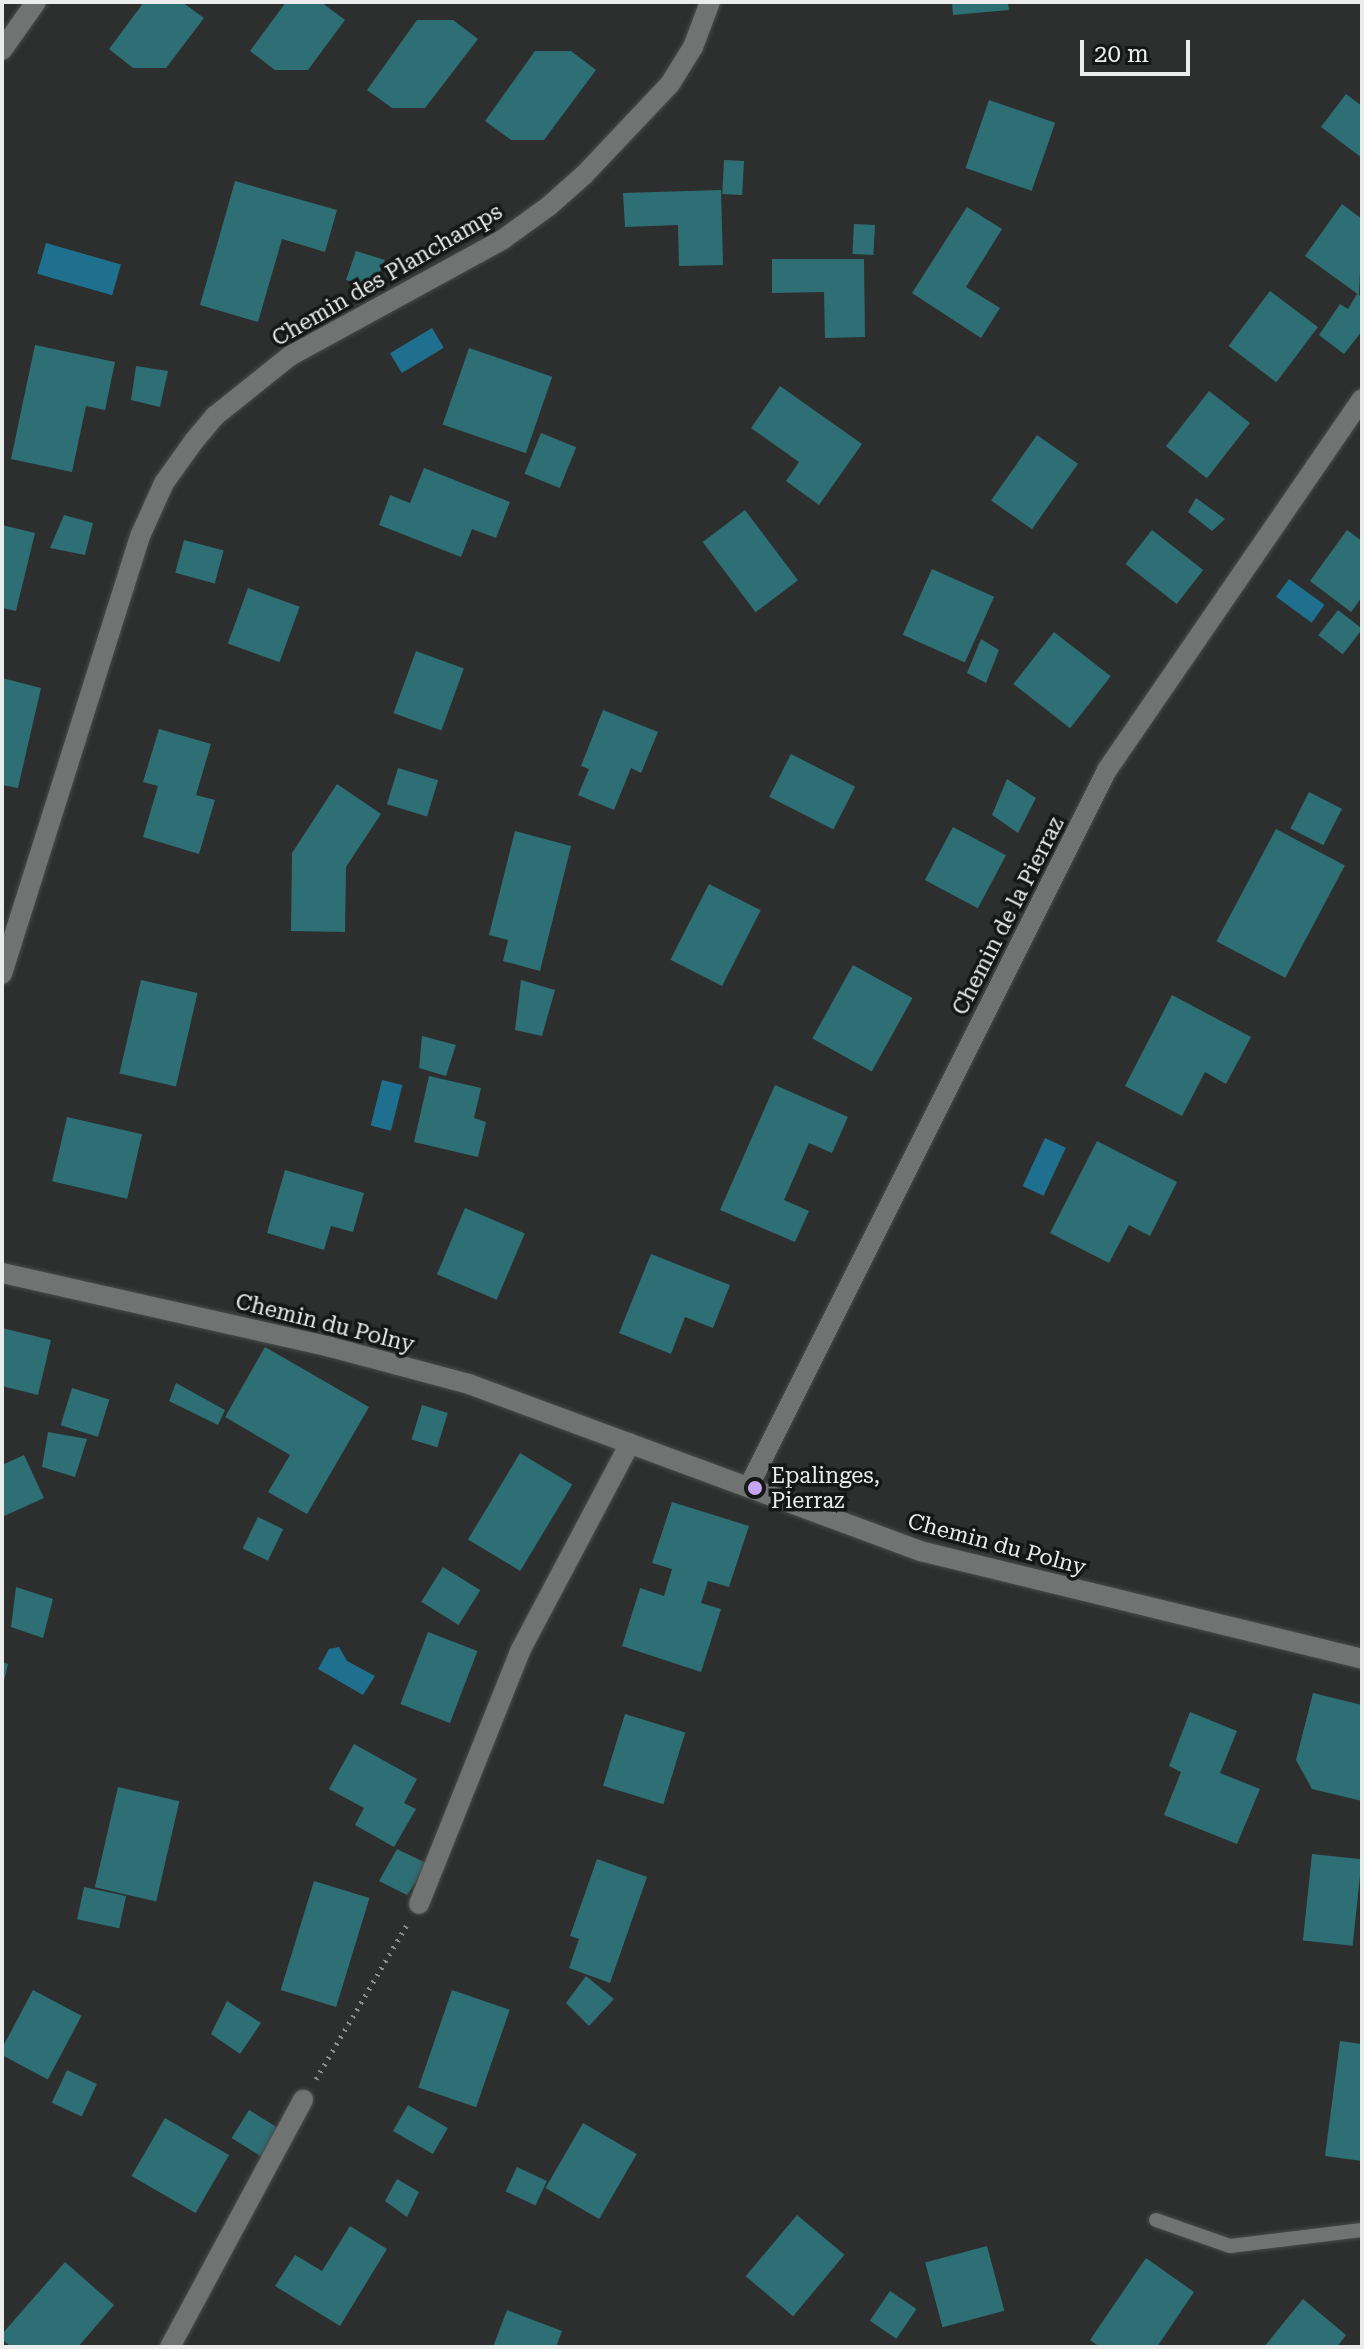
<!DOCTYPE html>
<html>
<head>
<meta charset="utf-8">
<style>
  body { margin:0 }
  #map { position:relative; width:1364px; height:2349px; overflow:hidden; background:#2c2f2e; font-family:"Roboto Serif",serif }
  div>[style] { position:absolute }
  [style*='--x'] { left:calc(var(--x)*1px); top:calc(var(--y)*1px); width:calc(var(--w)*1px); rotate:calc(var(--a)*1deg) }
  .water>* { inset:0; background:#1f6f8e; transform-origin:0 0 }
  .building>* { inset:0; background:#2d6f75; transform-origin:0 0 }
  .path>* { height:5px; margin-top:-2.5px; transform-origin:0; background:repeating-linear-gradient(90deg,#8a8d8c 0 2px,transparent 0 8px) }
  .roads { filter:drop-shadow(0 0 2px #484a49) drop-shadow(0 0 2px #484a49) }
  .service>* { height:14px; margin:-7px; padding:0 7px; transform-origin:7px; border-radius:7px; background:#707372 }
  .minor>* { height:20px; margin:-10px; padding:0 10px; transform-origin:10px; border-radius:10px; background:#707372 }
  .tertiary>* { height:20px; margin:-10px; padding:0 10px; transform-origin:10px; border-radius:10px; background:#707372 }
  .dots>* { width:22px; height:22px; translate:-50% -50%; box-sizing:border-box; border:4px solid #151716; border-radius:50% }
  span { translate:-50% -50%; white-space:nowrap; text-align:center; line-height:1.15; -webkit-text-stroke:7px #151716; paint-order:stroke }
  .street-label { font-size:22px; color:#ebedec }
  .poi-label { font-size:22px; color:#ebedec }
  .left { translate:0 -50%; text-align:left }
  .frame { position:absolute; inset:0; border:4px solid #ebedec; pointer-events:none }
  .scale { position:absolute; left:1080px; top:40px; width:110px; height:36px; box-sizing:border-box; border:4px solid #ebedec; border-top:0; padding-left:10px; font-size:24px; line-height:28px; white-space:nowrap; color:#ebedec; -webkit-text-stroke:6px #151716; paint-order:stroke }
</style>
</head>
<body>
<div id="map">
  <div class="water">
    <i style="left:46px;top:243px;width:78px;height:32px;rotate:16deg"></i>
    <i style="left:432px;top:328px;width:23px;height:49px;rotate:59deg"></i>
    <i style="left:1289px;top:579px;width:44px;height:22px;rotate:36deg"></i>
    <i style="left:382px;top:1080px;width:21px;height:47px;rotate:14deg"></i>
    <i style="left:1045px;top:1138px;width:23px;height:53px;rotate:25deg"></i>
    <i style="clip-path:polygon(339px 1647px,347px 1661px,375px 1676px,363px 1695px,318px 1669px,329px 1649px)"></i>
  </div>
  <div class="building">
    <i style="clip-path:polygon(144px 2px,182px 2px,204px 18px,166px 68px,133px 68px,109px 49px)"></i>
    <i style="clip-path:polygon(286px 2px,321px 2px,345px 20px,308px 70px,275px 70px,250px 51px)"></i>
    <i style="clip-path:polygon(952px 2px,1008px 2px,1009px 10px,953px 15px)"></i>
    <i style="clip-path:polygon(417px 20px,453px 20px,478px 39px,425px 108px,392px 108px,367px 90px)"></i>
    <i style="clip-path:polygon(535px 51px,571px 51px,596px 70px,544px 140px,511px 140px,485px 121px)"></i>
    <i style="clip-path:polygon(1346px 94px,1362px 106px,1362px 158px,1321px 127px)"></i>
    <i style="left:989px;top:100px;width:70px;height:72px;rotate:19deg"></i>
    <i style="left:724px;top:160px;width:20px;height:34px;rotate:3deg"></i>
    <i style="clip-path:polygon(235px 181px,337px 210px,325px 252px,282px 239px,258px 322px,200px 305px)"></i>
    <i style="clip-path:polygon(721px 190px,723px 265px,679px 266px,678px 225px,625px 227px,623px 193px)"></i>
    <i style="clip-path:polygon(1342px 204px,1362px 219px,1359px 295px,1305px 256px)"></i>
    <i style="clip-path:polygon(967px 207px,1002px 229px,966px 287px,1000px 308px,981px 338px,912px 293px)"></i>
    <i style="left:854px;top:224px;width:21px;height:30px;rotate:3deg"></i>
    <i style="clip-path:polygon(356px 251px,385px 260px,373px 288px,346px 280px)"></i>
    <i style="clip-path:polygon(772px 259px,864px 259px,865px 337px,825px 338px,824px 292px,772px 293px)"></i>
    <i style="left:1270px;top:291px;width:60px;height:69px;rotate:37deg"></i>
    <i style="clip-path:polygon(1357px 294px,1362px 297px,1362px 331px,1344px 354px,1319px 335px,1340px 304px,1348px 309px)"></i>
    <i style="clip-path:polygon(35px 345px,115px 362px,105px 410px,86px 406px,72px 472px,11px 459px)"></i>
    <i style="left:469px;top:348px;width:88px;height:81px;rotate:19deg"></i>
    <i style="clip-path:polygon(136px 366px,168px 371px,160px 407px,131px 400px)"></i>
    <i style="clip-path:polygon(780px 386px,862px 444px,819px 505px,786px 481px,799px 462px,751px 428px)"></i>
    <i style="left:1209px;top:391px;width:52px;height:70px;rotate:38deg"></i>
    <i style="left:541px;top:433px;width:38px;height:44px;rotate:22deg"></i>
    <i style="left:1037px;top:435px;width:50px;height:80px;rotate:35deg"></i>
    <i style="clip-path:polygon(424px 468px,510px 502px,496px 538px,472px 529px,461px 557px,379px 525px,390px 495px,410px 503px)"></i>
    <i style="clip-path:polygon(1196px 498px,1225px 519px,1212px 531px,1188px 512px)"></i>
    <i style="left:745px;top:510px;width:88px;height:53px;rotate:53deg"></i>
    <i style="clip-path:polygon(64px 515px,93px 523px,85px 555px,50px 548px)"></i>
    <i style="clip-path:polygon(2px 525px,35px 533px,16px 611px,2px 608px)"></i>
    <i style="left:1152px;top:530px;width:65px;height:43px;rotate:38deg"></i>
    <i style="clip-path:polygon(1347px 530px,1362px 541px,1362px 597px,1351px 612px,1310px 581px)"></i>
    <i style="left:184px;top:540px;width:41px;height:34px;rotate:15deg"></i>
    <i style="left:932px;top:569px;width:68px;height:72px;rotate:24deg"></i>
    <i style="left:248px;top:588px;width:55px;height:59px;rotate:20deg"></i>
    <i style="left:1338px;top:610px;width:31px;height:32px;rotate:38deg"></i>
    <i style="left:1054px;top:632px;width:72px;height:66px;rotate:38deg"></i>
    <i style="clip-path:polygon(981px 639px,999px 650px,986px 683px,967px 673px)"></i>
    <i style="left:416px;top:651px;width:51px;height:66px;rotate:20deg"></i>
    <i style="clip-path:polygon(2px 678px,41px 688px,18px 788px,2px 785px)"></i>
    <i style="clip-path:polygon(603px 710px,658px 732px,641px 773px,631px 768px,614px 810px,578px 795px,589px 769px,581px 766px)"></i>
    <i style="clip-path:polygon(159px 729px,211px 744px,196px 795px,215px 800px,199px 854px,143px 837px,158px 786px,143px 782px)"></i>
    <i style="left:791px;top:754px;width:72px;height:48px;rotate:27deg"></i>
    <i style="left:398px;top:768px;width:42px;height:38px;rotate:17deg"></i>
    <i style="clip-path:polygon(1007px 779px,1036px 798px,1018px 833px,992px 815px)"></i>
    <i style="clip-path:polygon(337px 784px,381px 814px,346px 867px,345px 932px,291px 931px,292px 853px)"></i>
    <i style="left:1309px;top:792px;width:37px;height:41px;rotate:27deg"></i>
    <i style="left:953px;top:827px;width:60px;height:60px;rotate:28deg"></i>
    <i style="left:1276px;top:829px;width:78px;height:127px;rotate:28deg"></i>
    <i style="clip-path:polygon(515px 831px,571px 846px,540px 971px,503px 961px,508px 940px,489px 935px)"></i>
    <i style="left:709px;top:884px;width:58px;height:85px;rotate:27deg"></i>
    <i style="left:853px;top:965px;width:68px;height:84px;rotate:29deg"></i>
    <i style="left:141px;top:980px;width:58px;height:96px;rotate:13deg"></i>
    <i style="clip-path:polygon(521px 980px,555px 990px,542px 1036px,515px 1030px)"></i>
    <i style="clip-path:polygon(1172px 995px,1251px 1037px,1226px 1084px,1205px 1072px,1182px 1116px,1125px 1086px)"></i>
    <i style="clip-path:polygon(422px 1036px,456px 1045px,446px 1076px,419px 1068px)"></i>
    <i style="clip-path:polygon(429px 1076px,481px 1088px,474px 1118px,486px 1122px,478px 1157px,414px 1142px)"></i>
    <i style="clip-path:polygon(775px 1085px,848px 1117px,832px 1153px,809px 1143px,784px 1200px,809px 1211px,795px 1242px,720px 1210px)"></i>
    <i style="left:67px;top:1117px;width:77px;height:66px;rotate:13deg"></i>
    <i style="clip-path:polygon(1097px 1141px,1177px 1182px,1150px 1236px,1129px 1225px,1109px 1263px,1050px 1233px)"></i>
    <i style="clip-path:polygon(285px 1170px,364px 1193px,353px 1232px,331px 1226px,324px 1250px,267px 1233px)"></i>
    <i style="left:465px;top:1208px;width:65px;height:72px;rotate:23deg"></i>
    <i style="clip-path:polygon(651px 1254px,730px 1285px,713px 1328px,685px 1317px,671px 1354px,619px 1333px)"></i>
    <i style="clip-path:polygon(2px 1328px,51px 1340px,38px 1395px,2px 1386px)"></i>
    <i style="clip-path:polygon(265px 1347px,369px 1407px,307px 1514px,268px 1492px,290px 1455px,225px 1417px)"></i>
    <i style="clip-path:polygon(176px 1383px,225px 1410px,218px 1425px,169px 1401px)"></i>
    <i style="left:72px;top:1388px;width:39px;height:39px;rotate:17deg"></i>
    <i style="left:422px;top:1405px;width:27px;height:36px;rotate:17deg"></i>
    <i style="clip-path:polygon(48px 1432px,87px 1439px,75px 1477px,42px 1467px)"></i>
    <i style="left:520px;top:1453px;width:61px;height:101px;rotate:31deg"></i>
    <i style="clip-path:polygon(24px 1455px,44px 1498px,2px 1517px,2px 1465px)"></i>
    <i style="clip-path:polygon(672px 1502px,749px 1526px,729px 1587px,708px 1581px,701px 1603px,721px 1609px,701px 1672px,622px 1646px,640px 1588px,664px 1596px,672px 1569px,652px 1563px)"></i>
    <i style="left:258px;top:1517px;width:28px;height:35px;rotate:26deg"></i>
    <i style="left:443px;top:1567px;width:44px;height:41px;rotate:32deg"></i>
    <i style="clip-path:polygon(16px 1587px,53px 1599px,43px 1638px,11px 1627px)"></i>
    <i style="left:428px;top:1632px;width:53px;height:77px;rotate:21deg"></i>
    <i style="clip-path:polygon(2px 1662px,8px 1664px,3px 1685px,2px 1685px)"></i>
    <i style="clip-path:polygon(1313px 1693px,1362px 1705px,1362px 1801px,1312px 1789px,1296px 1760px)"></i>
    <i style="clip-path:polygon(1190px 1712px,1237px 1731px,1220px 1773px,1260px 1789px,1237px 1844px,1164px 1815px,1181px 1772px,1169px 1766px)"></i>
    <i style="left:625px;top:1714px;width:63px;height:75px;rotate:17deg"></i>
    <i style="clip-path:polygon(354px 1744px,417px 1779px,404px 1803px,416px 1809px,394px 1847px,355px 1825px,364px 1808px,329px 1789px)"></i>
    <i style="left:118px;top:1787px;width:63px;height:103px;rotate:13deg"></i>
    <i style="clip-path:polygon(397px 1849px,428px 1864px,407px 1895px,379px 1881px)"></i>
    <i style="left:1312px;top:1854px;width:50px;height:87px;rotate:6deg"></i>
    <i style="clip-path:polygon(597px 1859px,647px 1877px,610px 1983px,569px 1968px,579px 1939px,570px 1936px)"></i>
    <i style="left:314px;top:1881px;width:58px;height:114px;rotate:17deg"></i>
    <i style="left:84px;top:1887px;width:43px;height:33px;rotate:12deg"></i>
    <i style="clip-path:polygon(586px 1976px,614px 1999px,589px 2026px,566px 2003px)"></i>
    <i style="left:33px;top:1990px;width:55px;height:72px;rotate:28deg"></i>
    <i style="left:452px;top:1990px;width:61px;height:103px;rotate:19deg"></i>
    <i style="clip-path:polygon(227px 2001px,261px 2023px,240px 2054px,211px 2034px)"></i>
    <i style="clip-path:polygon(1340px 2041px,1362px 2044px,1362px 2161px,1325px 2156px)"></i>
    <i style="left:67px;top:2070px;width:33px;height:36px;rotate:25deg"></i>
    <i style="left:408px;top:2105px;width:46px;height:30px;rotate:30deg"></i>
    <i style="left:249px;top:2110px;width:36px;height:33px;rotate:32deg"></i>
    <i style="left:165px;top:2118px;width:74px;height:67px;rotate:30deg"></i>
    <i style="left:583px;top:2123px;width:62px;height:75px;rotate:30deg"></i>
    <i style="left:517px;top:2167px;width:33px;height:27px;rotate:25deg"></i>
    <i style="clip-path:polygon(397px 2179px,419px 2192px,407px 2217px,385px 2201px)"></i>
    <i style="left:797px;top:2215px;width:62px;height:80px;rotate:40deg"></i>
    <i style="clip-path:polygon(350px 2226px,387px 2249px,340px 2326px,275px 2286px,295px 2255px,322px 2271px)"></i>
    <i style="left:987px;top:2246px;width:67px;height:64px;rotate:75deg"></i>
    <i style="clip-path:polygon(1146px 2258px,1194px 2292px,1157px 2347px,1100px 2347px,1090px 2340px)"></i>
    <i style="clip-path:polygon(65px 2262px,114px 2305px,78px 2347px,11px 2347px,2px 2339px,2px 2334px)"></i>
    <i style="left:890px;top:2291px;width:32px;height:36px;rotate:34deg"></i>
    <i style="clip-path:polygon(1303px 2299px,1346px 2335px,1337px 2347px,1264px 2347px)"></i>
    <i style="clip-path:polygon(507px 2310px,562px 2331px,556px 2347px,493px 2347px)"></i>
  </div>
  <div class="path">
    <i style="--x:316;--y:2079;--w:178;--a:-59.5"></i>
  </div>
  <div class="roads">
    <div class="service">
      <i style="--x:1156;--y:2220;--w:78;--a:19.4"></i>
      <i style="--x:1230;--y:2246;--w:133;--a:-6.9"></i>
    </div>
    <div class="minor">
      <i style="--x:2;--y:50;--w:59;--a:-54.7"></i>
      <i style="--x:2;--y:974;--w:461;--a:-72.5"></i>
      <i style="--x:141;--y:534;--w:56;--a:-65.7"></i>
      <i style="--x:164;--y:483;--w:52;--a:-54.5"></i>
      <i style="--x:194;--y:441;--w:33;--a:-50"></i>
      <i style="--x:215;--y:416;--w:96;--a:-38.7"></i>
      <i style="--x:290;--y:356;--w:242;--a:-28.7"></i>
      <i style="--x:502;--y:240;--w:58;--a:-35.9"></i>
      <i style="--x:549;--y:206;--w:47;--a:-41.5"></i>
      <i style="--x:584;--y:175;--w:125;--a:-46.6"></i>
      <i style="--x:670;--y:84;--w:44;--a:-58.1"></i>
      <i style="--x:693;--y:47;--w:48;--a:-69.3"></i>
      <i style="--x:749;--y:1486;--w:801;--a:-63.43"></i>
      <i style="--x:1107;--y:770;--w:450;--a:-55.5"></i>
      <i style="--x:419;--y:1904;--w:272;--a:-68.2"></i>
      <i style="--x:520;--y:1651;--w:235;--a:-62.1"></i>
      <i style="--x:170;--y:2347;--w:281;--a:-61.7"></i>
    </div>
    <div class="tertiary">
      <i style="--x:2;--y:1273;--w:336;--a:12.7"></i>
      <i style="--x:330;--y:1347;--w:144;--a:14.9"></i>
      <i style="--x:469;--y:1384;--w:481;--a:20.3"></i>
      <i style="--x:920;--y:1551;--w:455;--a:13.7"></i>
    </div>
  </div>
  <div class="dots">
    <i style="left:755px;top:1488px;background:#c6a6f0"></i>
  </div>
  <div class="street-label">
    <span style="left:387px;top:275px;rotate:-30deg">Chemin des Planchamps</span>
    <span style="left:1008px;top:916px;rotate:-63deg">Chemin de la Pierraz</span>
    <span style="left:325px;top:1323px;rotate:14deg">Chemin du Polny</span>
    <span style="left:997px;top:1544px;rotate:15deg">Chemin du Polny</span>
  </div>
  <div class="poi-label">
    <span class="left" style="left:771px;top:1488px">Epalinges,<br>Pierraz</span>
  </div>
  <div class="frame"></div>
  <div class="scale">20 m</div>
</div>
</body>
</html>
